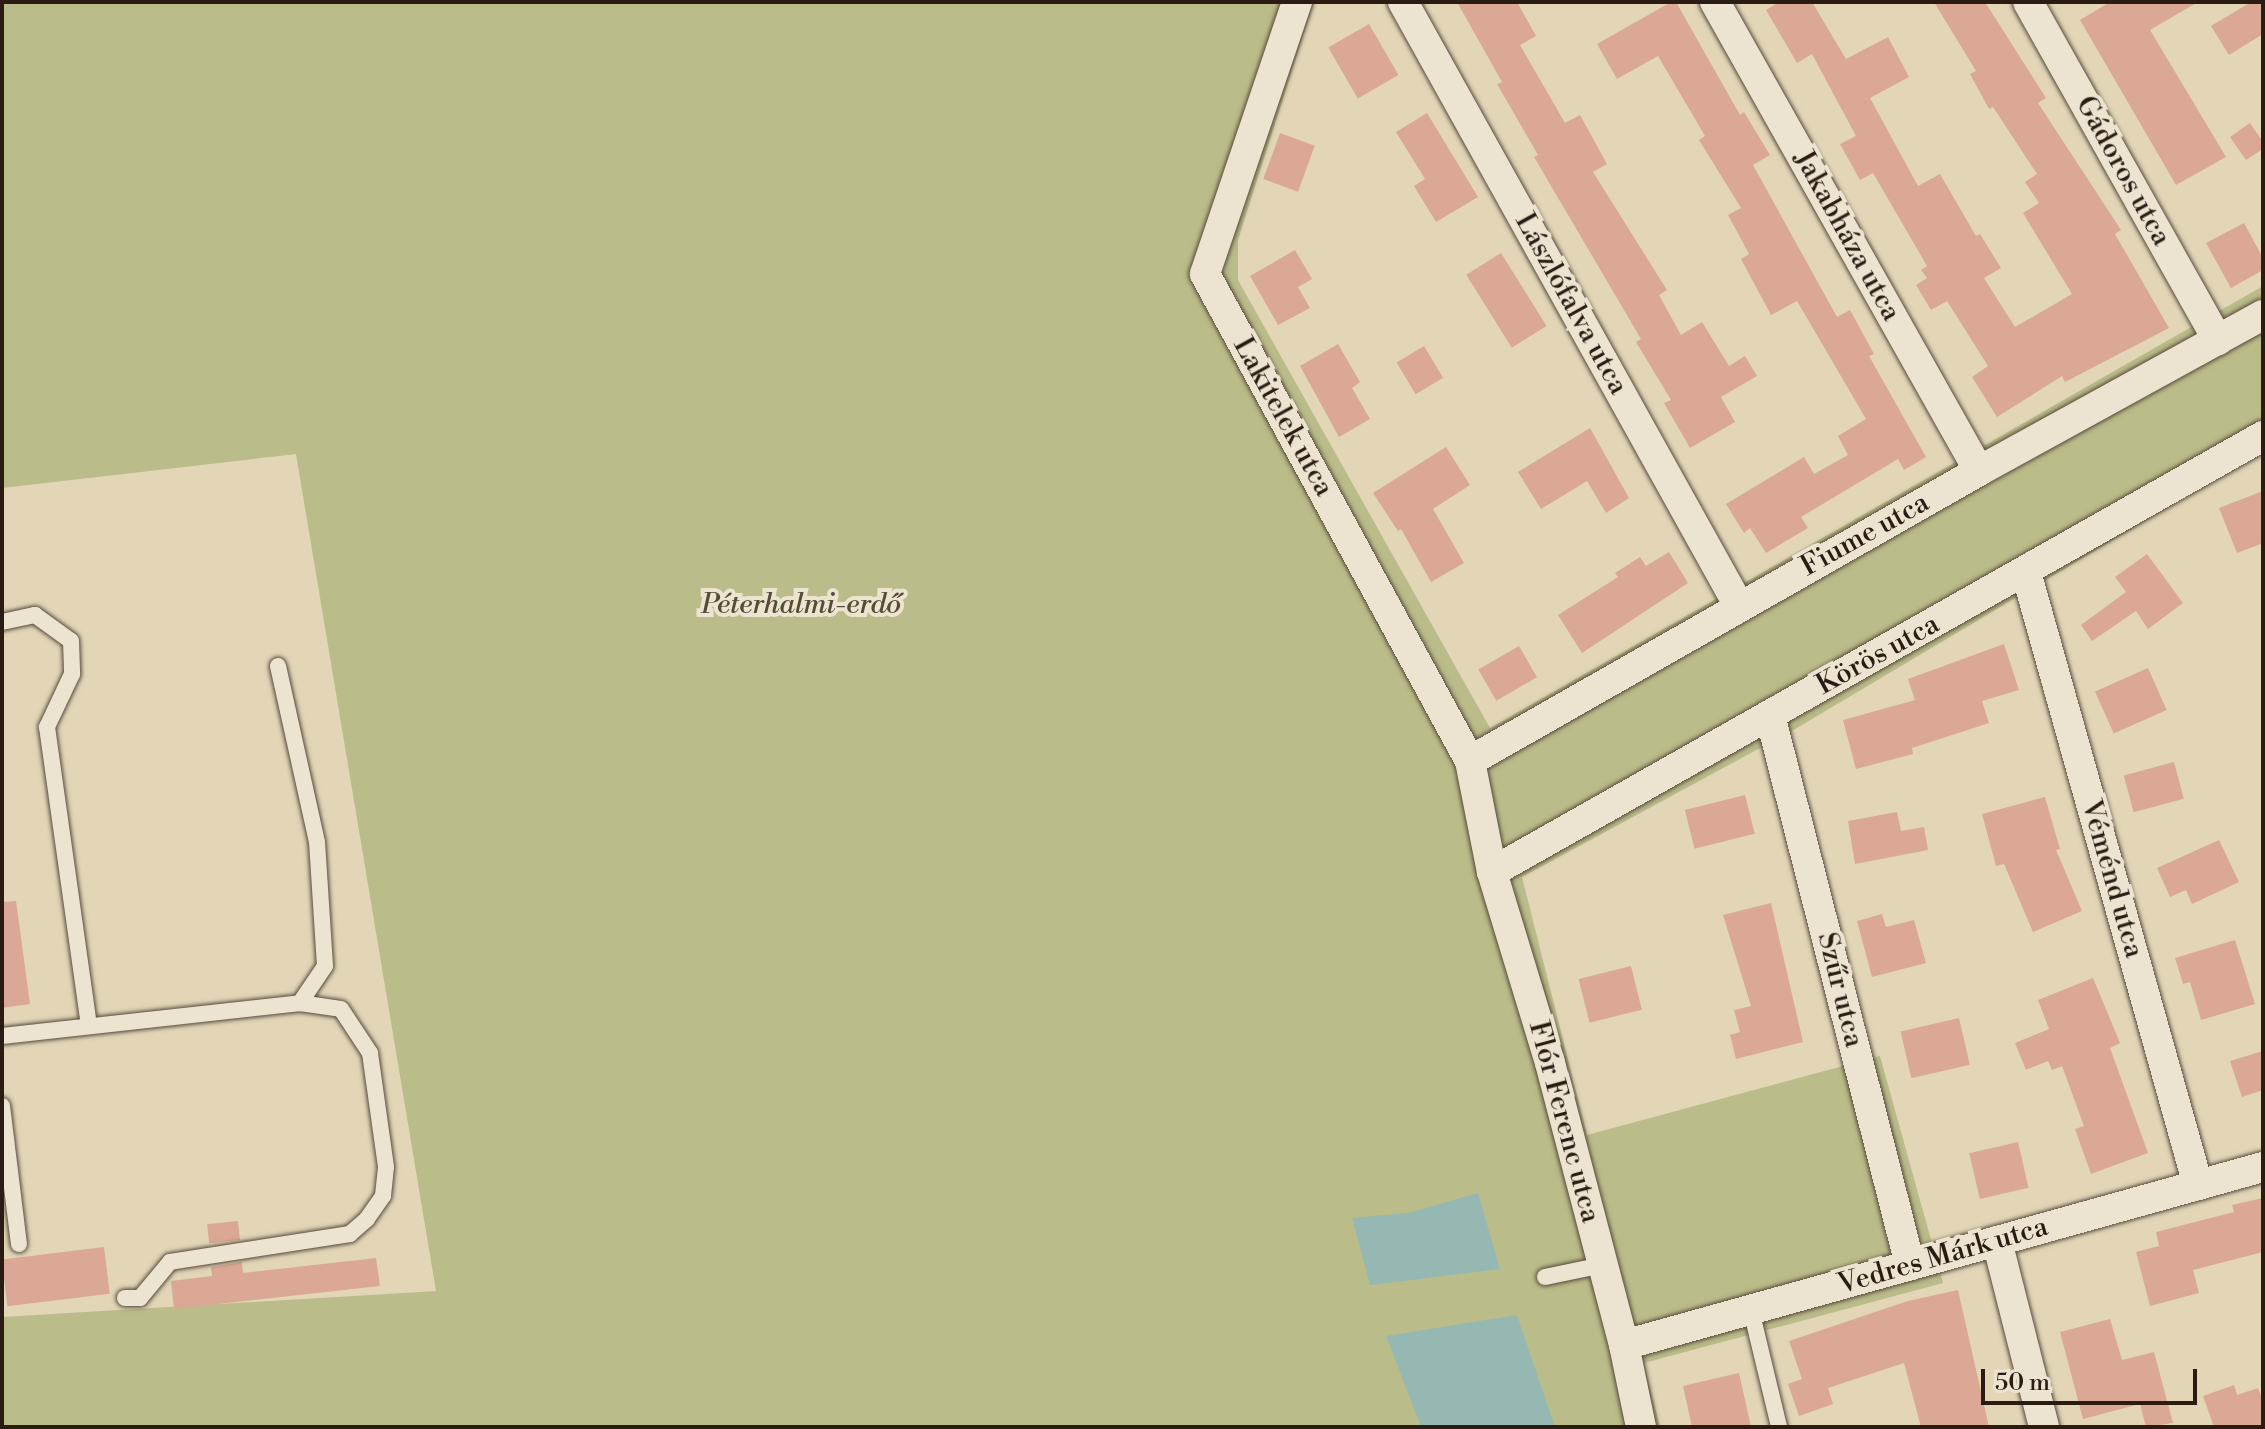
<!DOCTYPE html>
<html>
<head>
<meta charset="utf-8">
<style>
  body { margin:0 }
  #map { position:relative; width:2265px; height:1429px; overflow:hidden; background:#e2d6b7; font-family:"Libre Bodoni",serif }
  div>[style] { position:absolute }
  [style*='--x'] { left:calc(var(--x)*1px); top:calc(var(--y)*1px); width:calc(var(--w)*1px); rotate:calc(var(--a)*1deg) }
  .green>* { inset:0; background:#babc89 }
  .water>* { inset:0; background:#95b9b2 }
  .building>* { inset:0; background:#dba895; transform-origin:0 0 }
  .roads { filter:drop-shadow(0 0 2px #584a3c) drop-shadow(0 0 2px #584a3c) }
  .service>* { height:16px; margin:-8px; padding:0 8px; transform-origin:8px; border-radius:8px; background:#ece4d0 }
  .minor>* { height:30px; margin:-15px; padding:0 15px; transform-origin:15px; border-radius:15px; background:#ece4d0 }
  span { translate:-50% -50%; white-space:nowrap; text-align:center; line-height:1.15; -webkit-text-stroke:8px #ece4d0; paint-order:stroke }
  .street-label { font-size:28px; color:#2a1c13 }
  .park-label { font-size:28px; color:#554c36; font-style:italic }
  .frame { position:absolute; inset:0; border:4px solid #2a1c13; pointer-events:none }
  .scale { position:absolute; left:1981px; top:1369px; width:216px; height:36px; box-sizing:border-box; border:4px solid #2a1c13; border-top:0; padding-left:10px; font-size:24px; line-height:28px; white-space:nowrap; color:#2a1c13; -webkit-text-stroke:6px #ece4d0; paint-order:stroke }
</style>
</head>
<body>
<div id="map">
  <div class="green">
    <i style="clip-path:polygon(2px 2px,1314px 2px,1238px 240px,1238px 280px,1490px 728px,2263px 286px,2263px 451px,1797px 728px,1522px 877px,1587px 1135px,1880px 1056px,1943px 1283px,1644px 1363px,1660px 1427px,2px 1427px,2px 1317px,436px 1291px,296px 454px,2px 488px)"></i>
  </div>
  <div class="water">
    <i style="clip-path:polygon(1478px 1193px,1500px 1269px,1370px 1285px,1352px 1218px,1408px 1213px)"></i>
    <i style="clip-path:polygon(1517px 1315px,1555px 1427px,1421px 1427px,1386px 1336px)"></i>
  </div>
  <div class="building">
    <i style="clip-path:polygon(1457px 2px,1517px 2px,1536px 36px,1520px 45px,1565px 123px,1580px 115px,1607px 164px,1593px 172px,1667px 290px,1659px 295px,1681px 335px,1702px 322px,1729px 366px,1745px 356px,1757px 376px,1721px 397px,1735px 422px,1690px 448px,1664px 403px,1671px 400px,1636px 342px,1641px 339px,1534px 157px,1538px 155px,1497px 84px,1502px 82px)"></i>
    <i style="clip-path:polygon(1671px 2px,1676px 2px,1740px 115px,1744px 112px,1770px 155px,1753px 165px,1837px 317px,1850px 310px,1874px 354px,1869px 356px,1926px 457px,1904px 470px,1898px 459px,1801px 517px,1808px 528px,1766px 553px,1750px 528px,1744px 533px,1726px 504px,1804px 457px,1814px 474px,1848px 455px,1838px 436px,1866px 419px,1797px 301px,1771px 315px,1741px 259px,1749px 254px,1728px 215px,1741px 208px,1699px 140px,1705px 136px,1658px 56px,1617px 79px,1597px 44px)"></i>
    <i style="clip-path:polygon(1779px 2px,1812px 2px,1846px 59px,1888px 37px,1909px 77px,1870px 98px,1918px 186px,1940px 174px,1976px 236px,1980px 234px,2001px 268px,1984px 278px,2015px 327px,2072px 294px,2023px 213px,2039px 203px,2025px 182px,2037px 174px,1993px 107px,1989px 109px,1970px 74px,1976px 71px,1934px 2px,1985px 2px,2046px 98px,2038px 103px,2121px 230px,2115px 234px,2169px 328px,2065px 382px,2062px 376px,1997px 417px,1972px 377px,1988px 366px,1947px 301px,1931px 310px,1916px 285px,1927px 278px,1921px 270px,1927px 266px,1873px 173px,1860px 180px,1840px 144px,1856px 136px,1812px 54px,1797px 63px,1766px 10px)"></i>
    <i style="clip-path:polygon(2110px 2px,2198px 2px,2150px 30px,2226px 157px,2176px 185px,2080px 20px)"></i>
    <i style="clip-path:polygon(2251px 2px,2263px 2px,2263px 34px,2229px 55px,2211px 26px)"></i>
    <i style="left:1369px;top:24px;width:59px;height:47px;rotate:60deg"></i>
    <i style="clip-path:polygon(1427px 113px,1478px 197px,1436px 222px,1414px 186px,1425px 179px,1396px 132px)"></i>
    <i style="clip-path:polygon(2250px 123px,2263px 142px,2263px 149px,2246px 160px,2230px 137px)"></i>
    <i style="left:1280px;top:133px;width:37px;height:49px;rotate:20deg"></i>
    <i style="clip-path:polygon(2244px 223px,2263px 258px,2263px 270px,2231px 288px,2206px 243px)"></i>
    <i style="clip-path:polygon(1295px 250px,1312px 279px,1298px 287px,1310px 308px,1278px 325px,1250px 276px)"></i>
    <i style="left:1501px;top:253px;width:86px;height:41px;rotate:58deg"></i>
    <i style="clip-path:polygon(1338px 344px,1360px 382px,1352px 388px,1370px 419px,1339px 437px,1300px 366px)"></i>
    <i style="left:1424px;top:346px;width:37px;height:32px;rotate:59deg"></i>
    <i style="clip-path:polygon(1590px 428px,1629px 498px,1606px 513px,1587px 481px,1541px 509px,1518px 472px)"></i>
    <i style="clip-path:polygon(1446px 447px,1470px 485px,1433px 509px,1464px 563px,1431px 582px,1401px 529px,1398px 531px,1373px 493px)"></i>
    <i style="clip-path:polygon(2263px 491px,2263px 543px,2237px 553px,2219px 508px)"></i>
    <i style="clip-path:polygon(1669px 552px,1688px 583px,1582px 653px,1558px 615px,1618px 577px,1615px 573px,1640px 557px,1646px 566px)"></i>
    <i style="clip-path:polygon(2147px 554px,2183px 603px,2148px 629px,2136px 611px,2092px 641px,2081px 625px,2126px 592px,2115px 577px)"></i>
    <i style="clip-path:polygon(2004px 644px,2019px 690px,1982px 701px,1989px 723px,1912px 748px,1913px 754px,1856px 769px,1843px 720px,1915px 700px,1908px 679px)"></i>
    <i style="left:1519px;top:646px;width:36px;height:47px;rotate:60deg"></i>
    <i style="left:2148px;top:668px;width:46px;height:58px;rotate:66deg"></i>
    <i style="left:2174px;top:762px;width:38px;height:52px;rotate:75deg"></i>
    <i style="left:1745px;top:795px;width:40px;height:62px;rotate:76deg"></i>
    <i style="clip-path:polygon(2045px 797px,2060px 849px,2056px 850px,2082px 911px,2033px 932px,2004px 864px,1996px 866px,1982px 814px)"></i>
    <i style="clip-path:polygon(1897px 812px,1901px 831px,1924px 827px,1928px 850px,1855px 864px,1848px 821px)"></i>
    <i style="clip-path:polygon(2219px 840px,2239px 882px,2192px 904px,2186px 890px,2170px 897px,2157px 868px)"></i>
    <i style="clip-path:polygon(16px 901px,30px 1004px,2px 1008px,2px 902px)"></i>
    <i style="clip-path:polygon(1771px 903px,1803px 1042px,1736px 1059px,1730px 1035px,1740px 1032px,1734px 1010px,1751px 1006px,1723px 915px)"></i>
    <i style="clip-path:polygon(1882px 914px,1886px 927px,1914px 920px,1926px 963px,1872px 977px,1857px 921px)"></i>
    <i style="clip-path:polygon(2235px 940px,2255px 1004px,2201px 1020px,2190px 982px,2183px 984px,2175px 958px)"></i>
    <i style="left:1631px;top:966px;width:45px;height:54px;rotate:76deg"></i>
    <i style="clip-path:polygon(2093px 978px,2120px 1043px,2110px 1048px,2148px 1153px,2091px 1174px,2075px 1129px,2084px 1126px,2062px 1066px,2052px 1070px,2048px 1061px,2026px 1070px,2015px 1043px,2049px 1029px,2038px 1000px)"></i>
    <i style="left:1959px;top:1018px;width:48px;height:60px;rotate:77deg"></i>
    <i style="clip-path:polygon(2263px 1051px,2263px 1090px,2242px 1097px,2230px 1061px)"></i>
    <i style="left:2018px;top:1142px;width:47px;height:50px;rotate:77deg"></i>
    <i style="clip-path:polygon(2263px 1198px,2263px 1252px,2193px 1270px,2199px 1293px,2150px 1306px,2136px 1252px,2159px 1246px,2156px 1232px,2234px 1212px,2232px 1205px)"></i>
    <i style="left:238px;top:1221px;width:19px;height:31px;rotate:84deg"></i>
    <i style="left:104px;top:1247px;width:47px;height:103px;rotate:83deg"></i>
    <i style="clip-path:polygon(376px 1258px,380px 1286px,174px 1309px,171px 1281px,212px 1276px,211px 1267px,242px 1262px,243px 1273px)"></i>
    <i style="clip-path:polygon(1958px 1290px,1989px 1427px,1921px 1427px,1904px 1363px,1828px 1388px,1833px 1404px,1799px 1416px,1788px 1384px,1802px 1379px,1789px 1341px,1908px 1301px)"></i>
    <i style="clip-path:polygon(2110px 1319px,2122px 1360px,2154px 1352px,2173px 1423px,2146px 1427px,2140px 1404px,2083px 1419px,2060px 1332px)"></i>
    <i style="clip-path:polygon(1739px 1373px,1751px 1427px,1692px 1427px,1683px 1386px)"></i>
    <i style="clip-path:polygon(2234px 1385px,2237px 1395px,2258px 1388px,2263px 1401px,2263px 1427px,2214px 1427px,2203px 1396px)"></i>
  </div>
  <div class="roads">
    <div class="service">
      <i style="--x:2;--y:622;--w:34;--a:-12"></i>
      <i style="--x:35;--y:615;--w:44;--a:35.8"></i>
      <i style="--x:71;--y:641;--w:33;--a:88"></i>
      <i style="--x:72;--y:674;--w:59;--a:115.3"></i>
      <i style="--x:47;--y:727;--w:302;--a:82"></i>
      <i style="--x:278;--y:666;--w:180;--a:77.5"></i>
      <i style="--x:317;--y:842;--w:124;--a:86.3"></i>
      <i style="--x:325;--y:966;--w:45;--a:124"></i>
      <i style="--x:2;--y:1036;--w:300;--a:-6.3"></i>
      <i style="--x:300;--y:1003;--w:41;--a:8.3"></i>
      <i style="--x:341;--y:1009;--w:53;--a:56.6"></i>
      <i style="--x:370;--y:1053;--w:115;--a:82"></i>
      <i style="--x:386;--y:1167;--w:29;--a:96"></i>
      <i style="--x:383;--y:1196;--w:28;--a:125"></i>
      <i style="--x:367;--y:1219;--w:23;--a:139"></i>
      <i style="--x:350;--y:1234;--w:182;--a:171.2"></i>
      <i style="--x:170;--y:1262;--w:47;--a:129.8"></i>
      <i style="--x:140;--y:1298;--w:15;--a:180"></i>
      <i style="--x:2;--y:1106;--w:139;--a:83"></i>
      <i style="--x:1545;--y:1277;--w:59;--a:-11.7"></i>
      <i style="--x:1751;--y:1310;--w:120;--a:76.5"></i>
    </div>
    <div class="minor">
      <i style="--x:1297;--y:2;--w:287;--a:108.7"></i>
      <i style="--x:1205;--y:274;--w:554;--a:61.45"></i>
      <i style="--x:1470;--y:761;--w:113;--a:78.8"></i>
      <i style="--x:1492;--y:872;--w:200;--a:73.1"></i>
      <i style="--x:1550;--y:1063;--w:292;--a:75.3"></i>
      <i style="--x:1624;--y:1345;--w:84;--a:78.3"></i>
      <i style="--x:1403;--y:2;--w:691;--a:60.91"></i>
      <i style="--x:1715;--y:2;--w:538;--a:60.62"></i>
      <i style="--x:2028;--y:2;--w:388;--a:60.7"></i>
      <i style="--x:2026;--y:572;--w:637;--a:74.33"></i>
      <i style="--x:1770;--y:715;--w:568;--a:75.72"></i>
      <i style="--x:1470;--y:761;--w:586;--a:-29.67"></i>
      <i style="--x:1979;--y:471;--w:324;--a:-28.8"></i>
      <i style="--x:1492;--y:872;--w:886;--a:-29.49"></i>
      <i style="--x:1997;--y:1241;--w:192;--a:75.8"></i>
      <i style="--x:1624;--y:1345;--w:663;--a:-15.57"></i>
    </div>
  </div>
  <div class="street-label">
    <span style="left:2123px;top:171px;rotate:61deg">Gádoros utca</span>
    <span style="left:1847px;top:236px;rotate:61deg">Jakabháza utca</span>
    <span style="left:1571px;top:304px;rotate:61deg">Lászlófalva utca</span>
    <span style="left:1283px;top:417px;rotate:61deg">Lakitelek utca</span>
    <span style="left:1865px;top:535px;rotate:-29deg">Fiume utca</span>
    <span style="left:1878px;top:655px;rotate:-29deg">Körös utca</span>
    <span style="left:2112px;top:879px;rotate:74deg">Véménd utca</span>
    <span style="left:1840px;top:990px;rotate:76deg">Szűr utca</span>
    <span style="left:1564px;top:1122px;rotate:75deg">Flór Ferenc utca</span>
    <span style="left:1943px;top:1256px;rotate:-16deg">Vedres Márk utca</span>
  </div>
  <div class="park-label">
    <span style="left:801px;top:605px">Péterhalmi-erdő</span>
  </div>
  <div class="frame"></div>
  <div class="scale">50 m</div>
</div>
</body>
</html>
